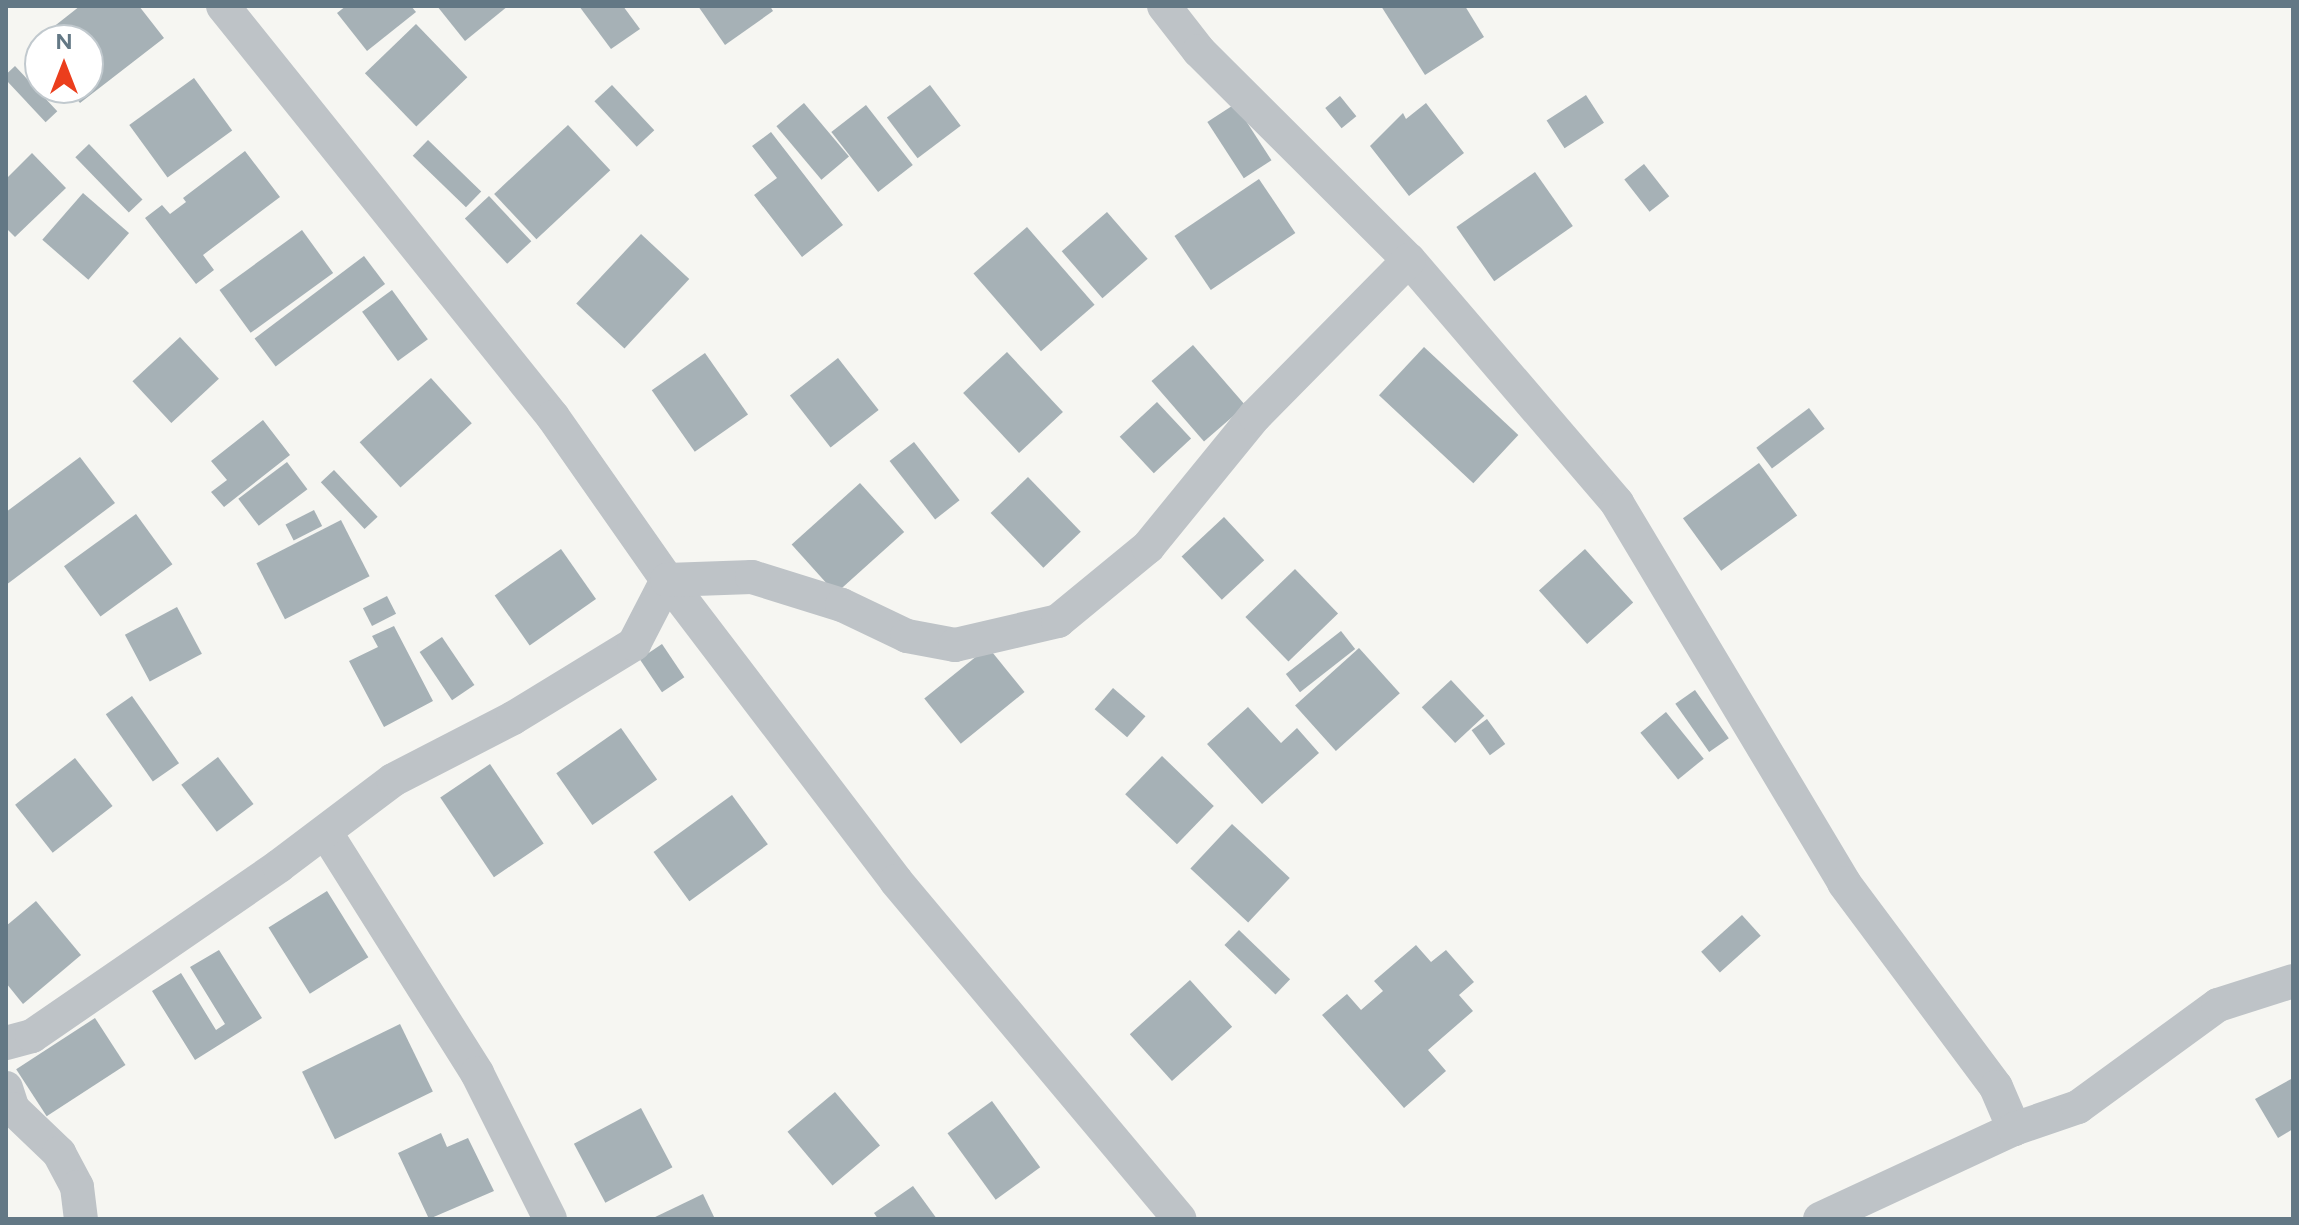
<!DOCTYPE html>
<html>
<head>
<meta charset="utf-8">
<style>
  body { margin:0 }
  #map { position:relative; width:2299px; height:1225px; overflow:hidden; background:#f6f6f2; font-family:Figtree,sans-serif }
  div>[style] { position:absolute }
  [style*='--x'] { left:calc(var(--x)*1px); top:calc(var(--y)*1px); width:calc(var(--w)*1px); rotate:calc(var(--a)*1deg) }
  .building>* { inset:0; background:#a6b1b6; transform-origin:0 0 }
  .street>* { height:34px; margin:-17px; padding:0 17px; transform-origin:17px; border-radius:17px; background:#bec3c7 }
  span { translate:-50% -50%; white-space:nowrap; text-align:center; line-height:1.15; -webkit-text-stroke:8px #fff; paint-order:stroke }
  .frame { position:absolute; inset:0; border:8px solid #637885; pointer-events:none }
  .north { position:absolute; left:24px; top:24px; width:80px; height:80px; box-sizing:border-box; background:#fff; border:2px solid #c1c9ce; border-radius:50%; rotate:0deg; font-size:22px; font-weight:700; line-height:32px; text-align:center; color:#637885 }
  .north::after { content:''; display:block; margin:auto; width:28px; height:36px; background:#eb3e1d; clip-path:polygon(50% 0,100% 100%,50% 72%,0 100%) }
</style>
</head>
<body>
<div id="map">
  <div class="building">
    <i style="clip-path:polygon(80px 6px,139px 6px,164px 38px,80px 103px,68px 88px,88px 88px,88px 40px,40px 40px,40px 52px,33px 43px)"></i>
    <i style="clip-path:polygon(346px 6px,411px 6px,416px 12px,367px 51px,337px 13px)"></i>
    <i style="clip-path:polygon(437px 6px,508px 6px,465px 41px)"></i>
    <i style="clip-path:polygon(579px 6px,623px 6px,640px 29px,611px 49px)"></i>
    <i style="clip-path:polygon(698px 6px,770px 6px,773px 11px,725px 45px)"></i>
    <i style="clip-path:polygon(1381px 6px,1465px 6px,1484px 37px,1425px 75px)"></i>
    <i style="left:416px;top:24px;width:74px;height:71px;rotate:46deg"></i>
    <i style="left:15px;top:66px;width:62px;height:16px;rotate:47deg"></i>
    <i style="left:194px;top:78px;width:65px;height:80px;rotate:54deg"></i>
    <i style="left:612px;top:85px;width:62px;height:24px;rotate:47deg"></i>
    <i style="left:930px;top:85px;width:51px;height:54px;rotate:53deg"></i>
    <i style="left:1586px;top:95px;width:33px;height:47px;rotate:57deg"></i>
    <i style="left:1340px;top:96px;width:26px;height:19px;rotate:51deg"></i>
    <i style="left:804px;top:103px;width:70px;height:36px;rotate:50deg"></i>
    <i style="clip-path:polygon(1426px 103px,1464px 153px,1409px 196px,1370px 146px,1403px 113px,1406px 119px)"></i>
    <i style="left:1235px;top:104px;width:67px;height:33px;rotate:57deg"></i>
    <i style="left:866px;top:105px;width:76px;height:44px;rotate:52deg"></i>
    <i style="left:568px;top:125px;width:62px;height:101px;rotate:47deg"></i>
    <i style="clip-path:polygon(771px 132px,843px 225px,802px 257px,754px 195px,777px 178px,752px 146px)"></i>
    <i style="left:428px;top:140px;width:74px;height:22px;rotate:44deg"></i>
    <i style="left:89px;top:144px;width:77px;height:19px;rotate:46deg"></i>
    <i style="clip-path:polygon(245px 151px,280px 197px,203px 255px,214px 270px,196px 284px,145px 218px,162px 205px,170px 214px,186px 202px,183px 198px)"></i>
    <i style="clip-path:polygon(32px 153px,66px 188px,15px 237px,6px 228px,6px 179px)"></i>
    <i style="left:1644px;top:164px;width:41px;height:25px;rotate:52deg"></i>
    <i style="left:1535px;top:172px;width:66px;height:96px;rotate:55deg"></i>
    <i style="left:1259px;top:179px;width:65px;height:102px;rotate:56deg"></i>
    <i style="left:83px;top:193px;width:61px;height:62px;rotate:41deg"></i>
    <i style="left:489px;top:196px;width:62px;height:33px;rotate:47deg"></i>
    <i style="left:1107px;top:212px;width:62px;height:60px;rotate:49deg"></i>
    <i style="left:1027px;top:227px;width:103px;height:71px;rotate:49deg"></i>
    <i style="left:302px;top:230px;width:53px;height:102px;rotate:54deg"></i>
    <i style="left:641px;top:234px;width:66px;height:95px;rotate:43deg"></i>
    <i style="left:364px;top:256px;width:35px;height:137px;rotate:53deg"></i>
    <i style="left:392px;top:290px;width:61px;height:37px;rotate:54deg"></i>
    <i style="left:180px;top:337px;width:57px;height:65px;rotate:47deg"></i>
    <i style="left:1193px;top:345px;width:80px;height:55px;rotate:49deg"></i>
    <i style="left:1424px;top:347px;width:129px;height:66px;rotate:43deg"></i>
    <i style="left:1007px;top:352px;width:82px;height:60px;rotate:47deg"></i>
    <i style="left:705px;top:353px;width:75px;height:65px;rotate:55deg"></i>
    <i style="left:838px;top:358px;width:66px;height:61px;rotate:52deg"></i>
    <i style="left:431px;top:378px;width:61px;height:96px;rotate:48deg"></i>
    <i style="left:1157px;top:402px;width:50px;height:51px;rotate:47deg"></i>
    <i style="left:1809px;top:408px;width:26px;height:66px;rotate:53deg"></i>
    <i style="clip-path:polygon(263px 420px,290px 455px,224px 507px,211px 492px,227px 480px,211px 461px)"></i>
    <i style="left:914px;top:442px;width:74px;height:31px;rotate:52deg"></i>
    <i style="clip-path:polygon(80px 457px,115px 503px,6px 585px,6px 512px)"></i>
    <i style="left:287px;top:462px;width:34px;height:61px;rotate:53deg"></i>
    <i style="left:1759px;top:463px;width:65px;height:94px;rotate:54deg"></i>
    <i style="left:334px;top:470px;width:64px;height:18px;rotate:47deg"></i>
    <i style="left:1028px;top:477px;width:76px;height:52px;rotate:46deg"></i>
    <i style="left:860px;top:483px;width:66px;height:92px;rotate:48deg"></i>
    <i style="left:314px;top:510px;width:18px;height:32px;rotate:63deg"></i>
    <i style="left:136px;top:514px;width:62px;height:89px;rotate:54deg"></i>
    <i style="left:1224px;top:517px;width:59px;height:58px;rotate:47deg"></i>
    <i style="left:341px;top:520px;width:63px;height:95px;rotate:63deg"></i>
    <i style="left:561px;top:549px;width:61px;height:81px;rotate:55deg"></i>
    <i style="left:1585px;top:549px;width:72px;height:62px;rotate:48deg"></i>
    <i style="left:1295px;top:569px;width:62px;height:69px;rotate:46deg"></i>
    <i style="left:387px;top:596px;width:20px;height:27px;rotate:63deg"></i>
    <i style="left:177px;top:607px;width:53px;height:59px;rotate:62deg"></i>
    <i style="clip-path:polygon(394px 626px,433px 701px,384px 727px,349px 661px,378px 647px,372px 636px)"></i>
    <i style="left:1341px;top:631px;width:23px;height:70px;rotate:52deg"></i>
    <i style="left:442px;top:637px;width:58px;height:27px;rotate:56deg"></i>
    <i style="left:662px;top:644px;width:40px;height:27px;rotate:56deg"></i>
    <i style="left:988px;top:647px;width:58px;height:82px;rotate:51deg"></i>
    <i style="left:1359px;top:648px;width:61px;height:86px;rotate:48deg"></i>
    <i style="left:1451px;top:680px;width:49px;height:40px;rotate:47deg"></i>
    <i style="left:1113px;top:688px;width:43px;height:28px;rotate:41deg"></i>
    <i style="left:1695px;top:690px;width:59px;height:24px;rotate:55deg"></i>
    <i style="left:132px;top:696px;width:82px;height:32px;rotate:55deg"></i>
    <i style="clip-path:polygon(1248px 707px,1281px 743px,1297px 728px,1319px 753px,1262px 804px,1207px 744px)"></i>
    <i style="left:1666px;top:712px;width:60px;height:33px;rotate:51deg"></i>
    <i style="left:1487px;top:719px;width:31px;height:19px;rotate:54deg"></i>
    <i style="left:621px;top:728px;width:63px;height:79px;rotate:55deg"></i>
    <i style="left:1162px;top:756px;width:72px;height:53px;rotate:44deg"></i>
    <i style="left:218px;top:757px;width:59px;height:46px;rotate:53deg"></i>
    <i style="left:75px;top:758px;width:61px;height:76px;rotate:52deg"></i>
    <i style="left:490px;top:764px;width:96px;height:60px;rotate:56deg"></i>
    <i style="left:732px;top:795px;width:61px;height:97px;rotate:54deg"></i>
    <i style="left:1232px;top:824px;width:79px;height:61px;rotate:43deg"></i>
    <i style="left:327px;top:891px;width:78px;height:69px;rotate:58deg"></i>
    <i style="clip-path:polygon(36px 901px,81px 955px,23px 1004px,6px 983px,6px 926px)"></i>
    <i style="left:1742px;top:915px;width:28px;height:55px;rotate:48deg"></i>
    <i style="left:1239px;top:930px;width:71px;height:21px;rotate:44deg"></i>
    <i style="clip-path:polygon(1416px 945px,1431px 962px,1446px 950px,1474px 982px,1459px 995px,1473px 1011px,1428px 1050px,1446px 1071px,1404px 1108px,1322px 1015px,1347px 994px,1361px 1010px,1383px 991px,1374px 981px)"></i>
    <i style="clip-path:polygon(219px 950px,262px 1018px,195px 1060px,152px 991px,181px 973px,216px 1030px,225px 1024px,190px 967px)"></i>
    <i style="left:1190px;top:980px;width:63px;height:81px;rotate:48deg"></i>
    <i style="left:95px;top:1018px;width:56px;height:94px;rotate:57deg"></i>
    <i style="left:400px;top:1024px;width:75px;height:109px;rotate:64deg"></i>
    <i style="clip-path:polygon(2293px 1078px,2293px 1129px,2278px 1138px,2255px 1099px)"></i>
    <i style="left:835px;top:1092px;width:70px;height:62px;rotate:50deg"></i>
    <i style="left:992px;top:1101px;width:82px;height:55px;rotate:54deg"></i>
    <i style="left:641px;top:1108px;width:67px;height:76px;rotate:62deg"></i>
    <i style="clip-path:polygon(441px 1133px,447px 1147px,468px 1138px,494px 1191px,429px 1219px,398px 1153px)"></i>
    <i style="clip-path:polygon(913px 1186px,937px 1219px,878px 1219px,874px 1213px)"></i>
    <i style="clip-path:polygon(703px 1194px,715px 1219px,651px 1219px)"></i>
  </div>
  <div class="street">
    <i style="--x:223;--y:6;--w:527;--a:51.24"></i>
    <i style="--x:553;--y:417;--w:199;--a:55"></i>
    <i style="--x:667;--y:580;--w:378;--a:52.7"></i>
    <i style="--x:896;--y:881;--w:441;--a:50"></i>
    <i style="--x:1164;--y:6;--w:57;--a:52.1"></i>
    <i style="--x:1199;--y:51;--w:296;--a:44.9"></i>
    <i style="--x:1409;--y:260;--w:320;--a:49.4"></i>
    <i style="--x:1617;--y:503;--w:443;--a:59.1"></i>
    <i style="--x:1844;--y:883;--w:254;--a:53.3"></i>
    <i style="--x:1996;--y:1087;--w:46;--a:66.8"></i>
    <i style="--x:326;--y:833;--w:284;--a:57.8"></i>
    <i style="--x:477;--y:1073;--w:163;--a:63.4"></i>
    <i style="--x:6;--y:1043;--w:27;--a:-15"></i>
    <i style="--x:32;--y:1036;--w:300;--a:-34.5"></i>
    <i style="--x:279;--y:866;--w:143;--a:-37"></i>
    <i style="--x:393;--y:780;--w:135;--a:-27.3"></i>
    <i style="--x:513;--y:718;--w:142;--a:-31.4"></i>
    <i style="--x:634;--y:644;--w:72;--a:-62.7"></i>
    <i style="--x:667;--y:580;--w:85;--a:-2"></i>
    <i style="--x:752;--y:577;--w:94;--a:17.3"></i>
    <i style="--x:842;--y:605;--w:72;--a:25.5"></i>
    <i style="--x:907;--y:636;--w:49;--a:10.6"></i>
    <i style="--x:955;--y:645;--w:106;--a:-13.1"></i>
    <i style="--x:1058;--y:621;--w:117;--a:-39.4"></i>
    <i style="--x:1148;--y:547;--w:169;--a:-50.8"></i>
    <i style="--x:1255;--y:416;--w:219;--a:-45.4"></i>
    <i style="--x:6;--y:1088;--w:22;--a:72"></i>
    <i style="--x:13;--y:1109;--w:64;--a:43.7"></i>
    <i style="--x:59;--y:1153;--w:38;--a:62"></i>
    <i style="--x:77;--y:1187;--w:32;--a:83"></i>
    <i style="--x:1820;--y:1219;--w:214;--a:-24.9"></i>
    <i style="--x:2014;--y:1129;--w:68;--a:-19"></i>
    <i style="--x:2078;--y:1107;--w:173;--a:-36.1"></i>
    <i style="--x:2218;--y:1005;--w:79;--a:-17.7"></i>
  </div>
  <div class="frame"></div>
  <div class="north">N</div>
</div>
</body>
</html>
